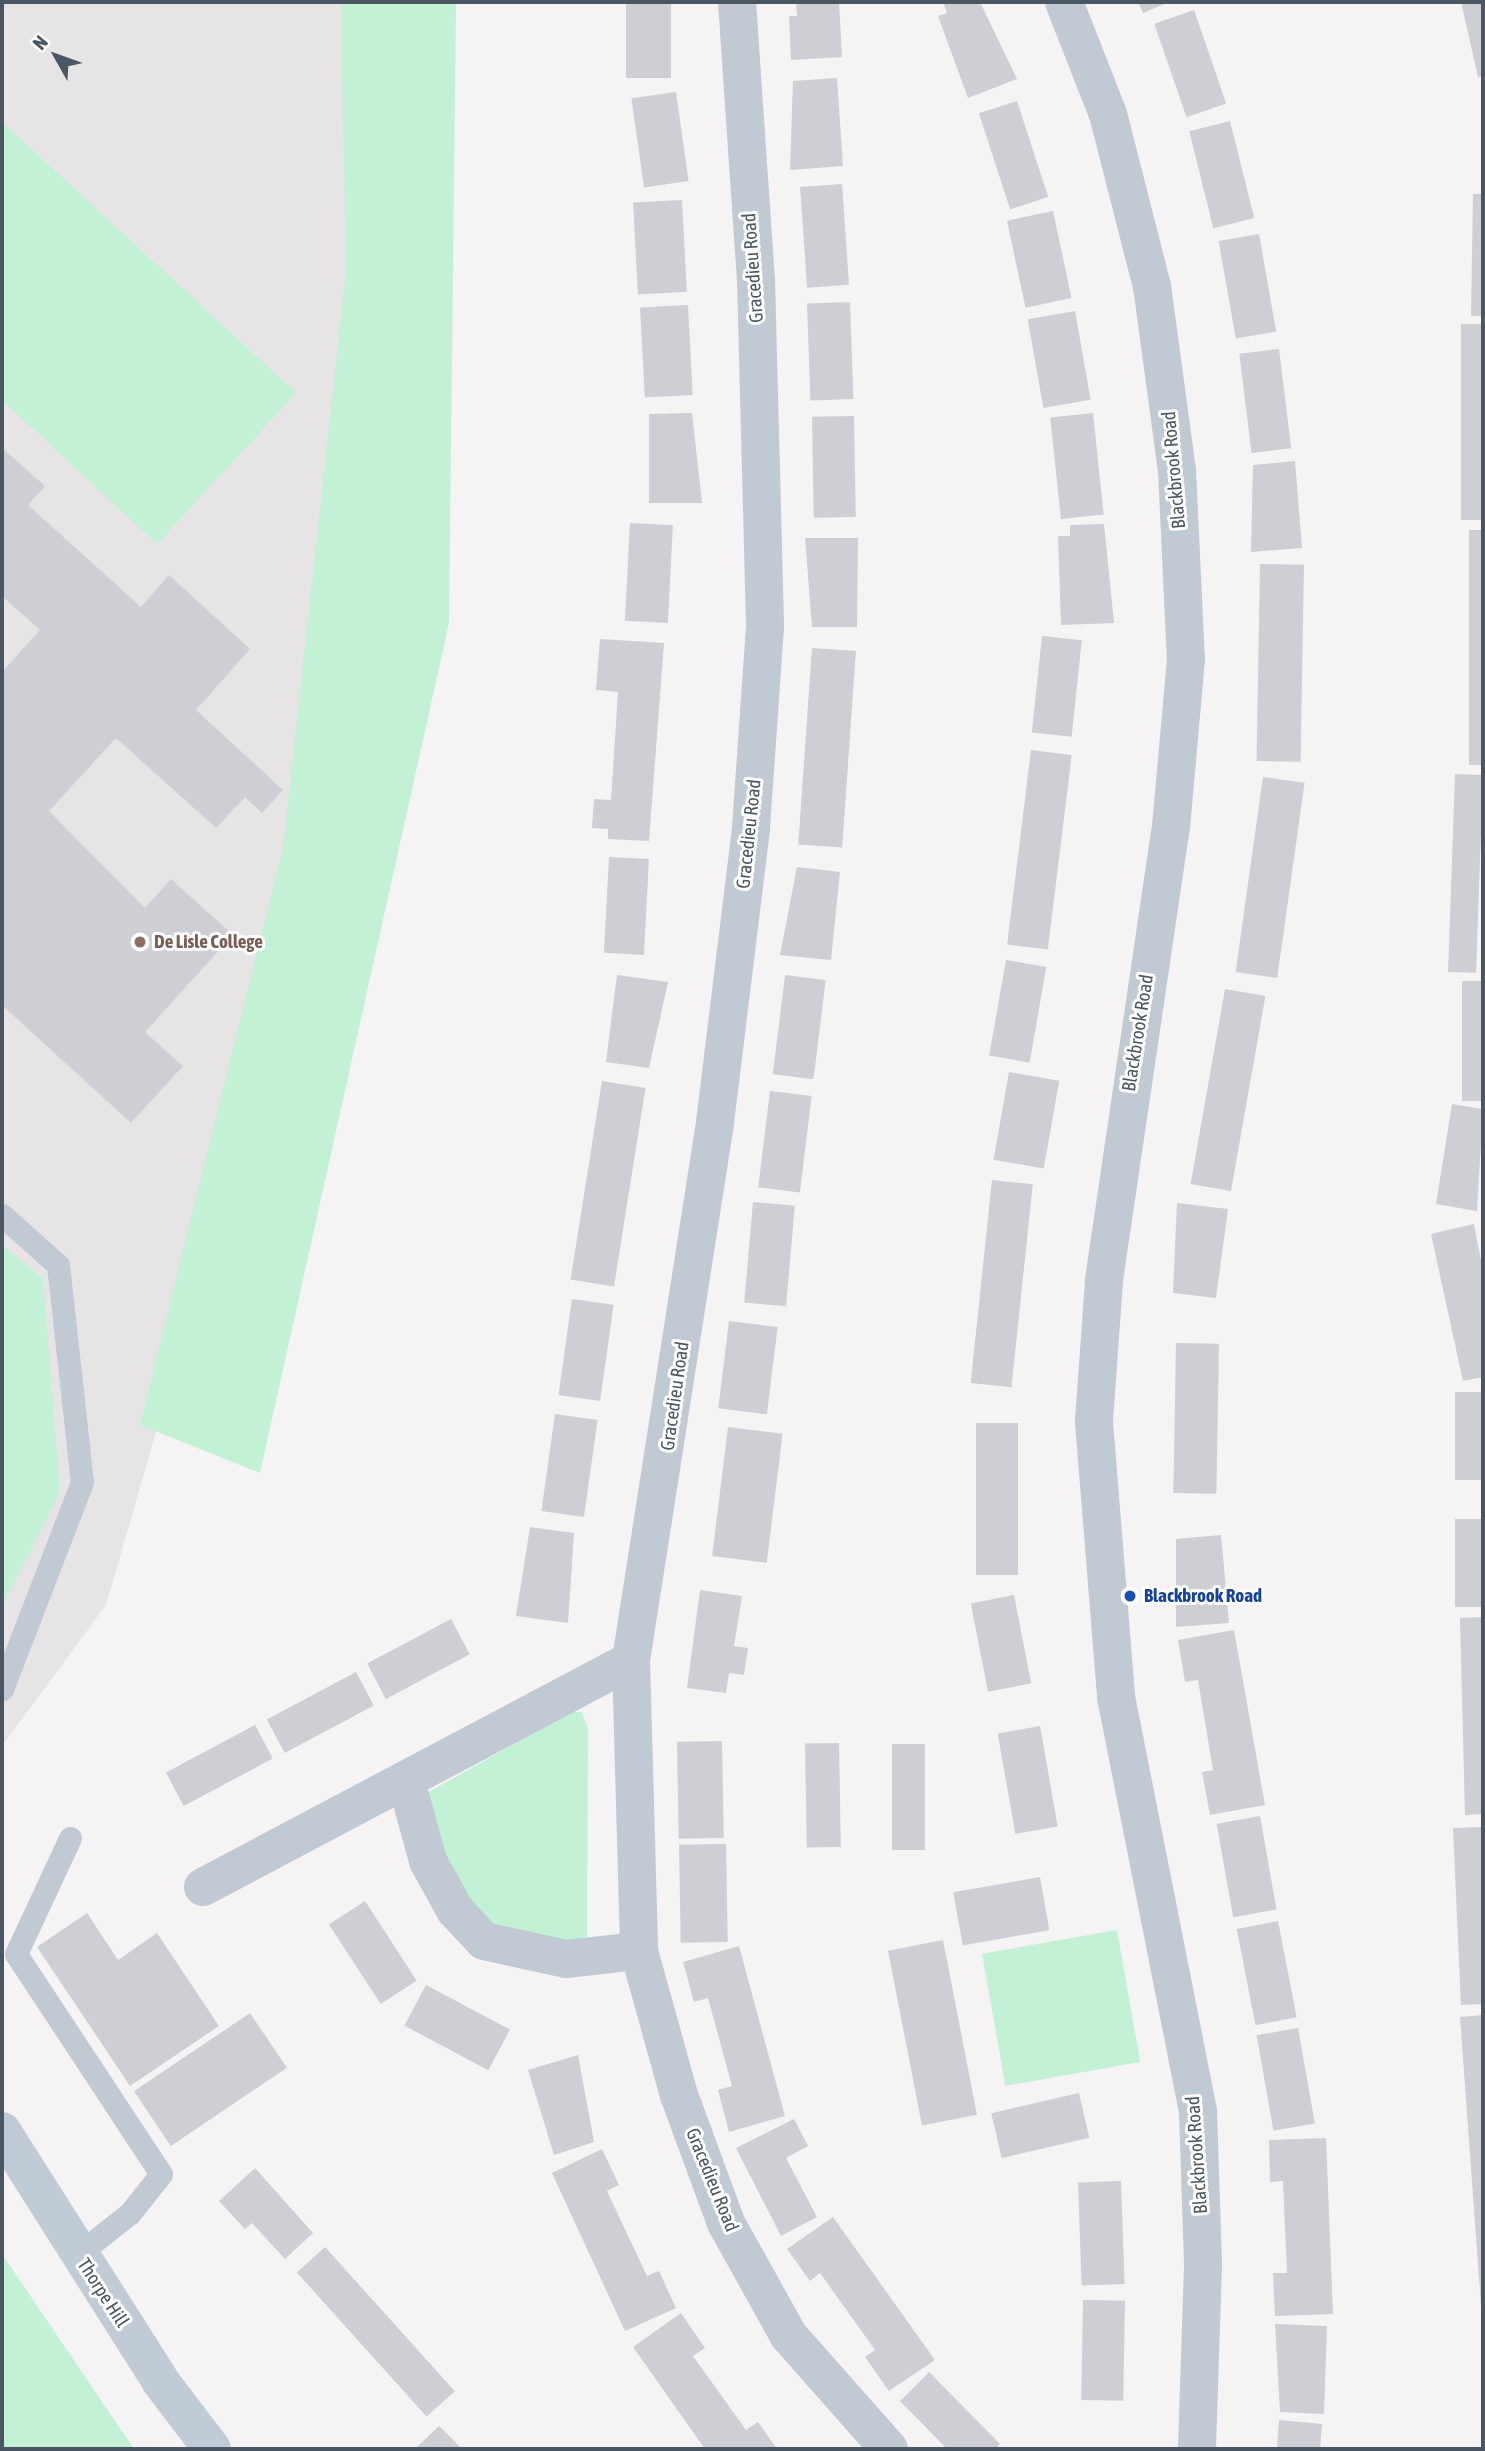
<!DOCTYPE html>
<html>
<head>
<meta charset="utf-8">
<style>
  body { margin:0 }
  #map { position:relative; width:1485px; height:2451px; overflow:hidden; background:#f5f3f3; font-family:"Asap Condensed",sans-serif }
  div>[style] { position:absolute }
  [style*='--x'] { left:calc(var(--x)*1px); top:calc(var(--y)*1px); width:calc(var(--w)*1px); rotate:calc(var(--a)*1deg) }
  .education>* { inset:0; background:#e6e4e5 }
  .green>* { inset:0; background:#c3f1d5; transform-origin:0 0 }
  .building>* { inset:0; background:#cdcfd5; transform-origin:0 0 }
  .lane>* { height:23px; margin:-11.5px; padding:0 11.5px; transform-origin:11.5px; border-radius:11.5px; background:#c1cad2 }
  .street>* { height:38px; margin:-19px; padding:0 19px; transform-origin:19px; border-radius:19px; background:#c1cad2 }
  .secondary>* { height:38px; margin:-19px; padding:0 19px; transform-origin:19px; border-radius:19px; background:#c1cbd6 }
  .dots>* { width:19px; height:19px; translate:-50% -50%; box-sizing:border-box; border:4px solid #fff; border-radius:50% }
  span { translate:-50% -50%; white-space:nowrap; text-align:center; line-height:1.15; -webkit-text-stroke:6px #fff; paint-order:stroke }
  .street-label { font-size:19px; color:#4a5661 }
  .education-label { font-size:19px; color:#785e54; font-weight:700 }
  .left { translate:0 -50%; text-align:left }
  .transit-label { font-size:19px; color:#164399; font-weight:700 }
  .frame { position:absolute; inset:0; border:4px solid #4a5661; pointer-events:none }
  .north { position:absolute; left:21px; top:21px; width:70px; height:70px; -webkit-text-stroke:5px #fff; paint-order:stroke; rotate:310deg; font-size:19px; font-weight:700; line-height:28px; text-align:center; color:#4a5661 }
  .north::after { content:''; display:block; margin:auto; width:24px; height:32px; background:#4a5661; clip-path:polygon(50% 0,100% 100%,50% 72%,0 100%) }
</style>
</head>
<body>
<div id="map">
  <div class="education">
    <i style="clip-path:polygon(2px 2px,361px 2px,337px 553px,247px 1117px,106px 1605px,2px 1746px)"></i>
  </div>
  <div class="green">
    <i style="clip-path:polygon(341px 2px,456px 2px,449px 623px,260px 1473px,140px 1425px,283px 848px,346px 271px)"></i>
    <i style="clip-path:polygon(2px 122px,296px 393px,157px 544px,2px 400px)"></i>
    <i style="clip-path:polygon(2px 1245px,43px 1279px,60px 1493px,2px 1606px)"></i>
    <i style="clip-path:polygon(571px 1712px,582px 1712px,588px 1729px,587px 1940px,519px 1945px,455px 1896px,427px 1793px)"></i>
    <i style="left:1117px;top:1930px;width:134px;height:137px;rotate:80deg"></i>
    <i style="clip-path:polygon(2px 2254px,134px 2449px,2px 2449px)"></i>
  </div>
  <div class="building">
    <i style="left:626px;top:2px;width:45px;height:76px"></i>
    <i style="clip-path:polygon(796px 2px,839px 2px,842px 57px,791px 60px,789px 16px,797px 16px)"></i>
    <i style="clip-path:polygon(943px 2px,980px 2px,1017px 79px,968px 98px,938px 16px,947px 13px)"></i>
    <i style="clip-path:polygon(1138px 2px,1169px 2px,1143px 13px)"></i>
    <i style="clip-path:polygon(1461px 2px,1483px 2px,1483px 76px,1478px 77px)"></i>
    <i style="left:1194px;top:10px;width:99px;height:42px;rotate:71deg"></i>
    <i style="clip-path:polygon(837px 78px,843px 166px,790px 170px,793px 81px)"></i>
    <i style="left:676px;top:92px;width:90px;height:45px;rotate:82deg"></i>
    <i style="left:1017px;top:101px;width:101px;height:40px;rotate:72deg"></i>
    <i style="left:1230px;top:121px;width:100px;height:42px;rotate:76deg"></i>
    <i style="left:842px;top:184px;width:101px;height:42px;rotate:86deg"></i>
    <i style="clip-path:polygon(1473px 194px,1483px 194px,1483px 316px,1471px 316px)"></i>
    <i style="left:682px;top:200px;width:92px;height:49px;rotate:87deg"></i>
    <i style="left:1053px;top:211px;width:89px;height:47px;rotate:78deg"></i>
    <i style="left:1259px;top:234px;width:99px;height:41px;rotate:80deg"></i>
    <i style="left:850px;top:302px;width:97px;height:43px;rotate:88deg"></i>
    <i style="left:688px;top:305px;width:90px;height:48px;rotate:87deg"></i>
    <i style="left:1075px;top:311px;width:90px;height:48px;rotate:80deg"></i>
    <i style="left:1461px;top:324px;width:22px;height:196px"></i>
    <i style="left:1279px;top:349px;width:100px;height:40px;rotate:83deg"></i>
    <i style="clip-path:polygon(692px 413px,702px 503px,649px 503px,649px 414px)"></i>
    <i style="left:1093px;top:413px;width:102px;height:43px;rotate:84deg"></i>
    <i style="left:854px;top:416px;width:101px;height:42px;rotate:89deg"></i>
    <i style="clip-path:polygon(2px 448px,45px 486px,28px 505px,141px 607px,169px 575px,250px 649px,196px 710px,283px 790px,262px 813px,245px 797px,216px 828px,116px 738px,49px 811px,145px 908px,171px 879px,233px 935px,145px 1032px,183px 1066px,131px 1123px,2px 1005px,2px 672px,40px 630px,2px 596px)"></i>
    <i style="clip-path:polygon(1295px 461px,1302px 548px,1251px 552px,1253px 465px)"></i>
    <i style="left:630px;top:523px;width:43px;height:98px;rotate:3deg"></i>
    <i style="clip-path:polygon(1104px 524px,1114px 623px,1061px 625px,1058px 536px,1070px 536px,1070px 525px)"></i>
    <i style="left:1469px;top:530px;width:14px;height:235px"></i>
    <i style="clip-path:polygon(805px 538px,858px 538px,857px 627px,812px 627px)"></i>
    <i style="left:1260px;top:564px;width:44px;height:197px;rotate:1deg"></i>
    <i style="left:1042px;top:636px;width:40px;height:97px;rotate:6deg"></i>
    <i style="clip-path:polygon(600px 639px,664px 643px,649px 841px,608px 839px,608px 829px,592px 828px,594px 799px,611px 800px,618px 692px,596px 690px)"></i>
    <i style="left:812px;top:648px;width:44px;height:197px;rotate:4deg"></i>
    <i style="left:1031px;top:750px;width:41px;height:196px;rotate:7deg"></i>
    <i style="left:1455px;top:774px;width:28px;height:198px;rotate:2deg"></i>
    <i style="left:1263px;top:777px;width:42px;height:197px;rotate:8deg"></i>
    <i style="left:609px;top:857px;width:40px;height:96px;rotate:3deg"></i>
    <i style="clip-path:polygon(797px 867px,840px 872px,831px 960px,780px 955px)"></i>
    <i style="left:1006px;top:960px;width:41px;height:97px;rotate:10deg"></i>
    <i style="clip-path:polygon(617px 975px,668px 982px,649px 1068px,606px 1062px)"></i>
    <i style="left:785px;top:975px;width:41px;height:100px;rotate:7deg"></i>
    <i style="left:1462px;top:981px;width:21px;height:120px"></i>
    <i style="left:1225px;top:989px;width:41px;height:198px;rotate:10deg"></i>
    <i style="left:1009px;top:1072px;width:51px;height:89px;rotate:10deg"></i>
    <i style="left:602px;top:1081px;width:44px;height:201px;rotate:9deg"></i>
    <i style="left:770px;top:1091px;width:42px;height:97px;rotate:7deg"></i>
    <i style="clip-path:polygon(1452px 1104px,1483px 1109px,1477px 1211px,1436px 1204px)"></i>
    <i style="left:992px;top:1180px;width:41px;height:204px;rotate:6deg"></i>
    <i style="left:753px;top:1202px;width:42px;height:101px;rotate:5deg"></i>
    <i style="clip-path:polygon(1177px 1203px,1228px 1209px,1216px 1298px,1173px 1293px)"></i>
    <i style="clip-path:polygon(1474px 1224px,1483px 1271px,1483px 1377px,1463px 1381px,1431px 1234px)"></i>
    <i style="left:572px;top:1299px;width:42px;height:97px;rotate:8deg"></i>
    <i style="left:729px;top:1321px;width:49px;height:88px;rotate:7deg"></i>
    <i style="left:1176px;top:1343px;width:43px;height:150px;rotate:1deg"></i>
    <i style="left:1455px;top:1392px;width:28px;height:88px"></i>
    <i style="left:555px;top:1414px;width:43px;height:98px;rotate:8deg"></i>
    <i style="left:976px;top:1423px;width:42px;height:152px"></i>
    <i style="left:728px;top:1427px;width:55px;height:130px;rotate:7deg"></i>
    <i style="left:1455px;top:1519px;width:28px;height:88px"></i>
    <i style="clip-path:polygon(530px 1527px,574px 1533px,568px 1623px,516px 1616px)"></i>
    <i style="clip-path:polygon(1221px 1535px,1229px 1623px,1176px 1627px,1176px 1539px)"></i>
    <i style="clip-path:polygon(700px 1590px,742px 1596px,734px 1646px,748px 1648px,744px 1675px,729px 1673px,726px 1693px,687px 1688px)"></i>
    <i style="left:1014px;top:1595px;width:90px;height:44px;rotate:79deg"></i>
    <i style="clip-path:polygon(1483px 1617px,1483px 1814px,1465px 1815px,1460px 1618px)"></i>
    <i style="left:451px;top:1619px;width:40px;height:95px;rotate:62deg"></i>
    <i style="clip-path:polygon(1234px 1630px,1265px 1805px,1210px 1815px,1202px 1772px,1213px 1770px,1198px 1680px,1185px 1682px,1178px 1640px)"></i>
    <i style="left:356px;top:1672px;width:38px;height:101px;rotate:62deg"></i>
    <i style="left:255px;top:1725px;width:38px;height:101px;rotate:62deg"></i>
    <i style="left:1040px;top:1726px;width:102px;height:43px;rotate:80deg"></i>
    <i style="left:722px;top:1741px;width:97px;height:45px;rotate:89deg"></i>
    <i style="left:839px;top:1743px;width:104px;height:34px;rotate:89deg"></i>
    <i style="left:892px;top:1744px;width:33px;height:106px"></i>
    <i style="left:1260px;top:1816px;width:95px;height:44px;rotate:80deg"></i>
    <i style="clip-path:polygon(1483px 1827px,1483px 2004px,1461px 2005px,1453px 1828px)"></i>
    <i style="left:726px;top:1844px;width:98px;height:47px;rotate:89deg"></i>
    <i style="left:1040px;top:1877px;width:54px;height:88px;rotate:80deg"></i>
    <i style="left:365px;top:1901px;width:95px;height:43px;rotate:57deg"></i>
    <i style="clip-path:polygon(87px 1913px,118px 1960px,157px 1933px,219px 2026px,130px 2086px,37px 1947px)"></i>
    <i style="left:1278px;top:1921px;width:98px;height:42px;rotate:79deg"></i>
    <i style="left:943px;top:1940px;width:178px;height:56px;rotate:79deg"></i>
    <i style="clip-path:polygon(739px 1946px,785px 2116px,729px 2132px,718px 2090px,732px 2086px,708px 1998px,694px 2002px,683px 1962px)"></i>
    <i style="left:426px;top:1985px;width:95px;height:46px;rotate:28deg"></i>
    <i style="left:250px;top:2013px;width:66px;height:140px;rotate:56deg"></i>
    <i style="clip-path:polygon(1483px 2015px,1483px 2305px,1481px 2305px,1460px 2017px)"></i>
    <i style="left:1298px;top:2028px;width:97px;height:42px;rotate:80deg"></i>
    <i style="clip-path:polygon(578px 2055px,594px 2142px,554px 2155px,528px 2070px)"></i>
    <i style="left:1079px;top:2093px;width:46px;height:90px;rotate:77deg"></i>
    <i style="clip-path:polygon(794px 2119px,808px 2146px,786px 2158px,817px 2217px,781px 2236px,736px 2148px)"></i>
    <i style="clip-path:polygon(1326px 2138px,1333px 2314px,1275px 2316px,1273px 2273px,1287px 2273px,1283px 2181px,1270px 2182px,1269px 2140px)"></i>
    <i style="clip-path:polygon(602px 2149px,619px 2185px,607px 2191px,647px 2276px,659px 2271px,676px 2308px,625px 2331px,552px 2173px)"></i>
    <i style="clip-path:polygon(255px 2168px,313px 2233px,285px 2259px,252px 2223px,245px 2229px,219px 2201px)"></i>
    <i style="left:1121px;top:2181px;width:103px;height:43px;rotate:88deg"></i>
    <i style="clip-path:polygon(833px 2217px,935px 2360px,889px 2391px,865px 2357px,875px 2350px,820px 2273px,810px 2281px,787px 2249px)"></i>
    <i style="left:325px;top:2247px;width:194px;height:38px;rotate:48deg"></i>
    <i style="left:1083px;top:2300px;width:42px;height:100px;rotate:1deg"></i>
    <i style="clip-path:polygon(681px 2313px,705px 2348px,693px 2356px,746px 2430px,758px 2422px,777px 2449px,705px 2449px,633px 2347px)"></i>
    <i style="clip-path:polygon(1275px 2324px,1327px 2326px,1324px 2414px,1280px 2412px)"></i>
    <i style="clip-path:polygon(929px 2372px,1000px 2444px,995px 2449px,947px 2449px,900px 2401px)"></i>
    <i style="clip-path:polygon(1279px 2420px,1322px 2424px,1320px 2449px,1277px 2449px)"></i>
    <i style="clip-path:polygon(439px 2426px,462px 2449px,415px 2449px)"></i>
  </div>
  <div class="lane">
    <i style="--x:2;--y:1215;--w:75;--a:41.8"></i>
    <i style="--x:58;--y:1265;--w:218;--a:83.7"></i>
    <i style="--x:82;--y:1482;--w:222;--a:111.1"></i>
    <i style="--x:70;--y:1838;--w:128;--a:115"></i>
    <i style="--x:16;--y:1954;--w:263;--a:56.6"></i>
    <i style="--x:161;--y:2174;--w:50;--a:128.5"></i>
    <i style="--x:130;--y:2213;--w:66;--a:141.7"></i>
  </div>
  <div class="street">
    <i style="--x:737;--y:2;--w:279;--a:86.1"></i>
    <i style="--x:756;--y:280;--w:347;--a:88.5"></i>
    <i style="--x:765;--y:627;--w:202;--a:94"></i>
    <i style="--x:751;--y:829;--w:296;--a:97"></i>
    <i style="--x:715;--y:1123;--w:544;--a:98.89"></i>
    <i style="--x:631;--y:1660;--w:291;--a:88.4"></i>
    <i style="--x:639;--y:1951;--w:149;--a:74.5"></i>
    <i style="--x:679;--y:2095;--w:136;--a:69.8"></i>
    <i style="--x:726;--y:2223;--w:129;--a:60.9"></i>
    <i style="--x:789;--y:2336;--w:151;--a:48.5"></i>
    <i style="--x:1064;--y:2;--w:120;--a:68.6"></i>
    <i style="--x:1108;--y:114;--w:178;--a:75.7"></i>
    <i style="--x:1152;--y:286;--w:186;--a:82.3"></i>
    <i style="--x:1177;--y:470;--w:189;--a:87.3"></i>
    <i style="--x:1186;--y:659;--w:168;--a:95.1"></i>
    <i style="--x:1171;--y:826;--w:460;--a:98.4"></i>
    <i style="--x:1104;--y:1281;--w:141;--a:94.1"></i>
    <i style="--x:1094;--y:1422;--w:276;--a:85.4"></i>
    <i style="--x:1116;--y:1697;--w:423;--a:78.8"></i>
    <i style="--x:1198;--y:2112;--w:154;--a:88.1"></i>
    <i style="--x:1203;--y:2266;--w:183;--a:91.9"></i>
    <i style="--x:407;--y:1784;--w:80;--a:74.7"></i>
    <i style="--x:428;--y:1861;--w:56;--a:61.1"></i>
    <i style="--x:455;--y:1910;--w:42;--a:46.9"></i>
    <i style="--x:484;--y:1941;--w:84;--a:12.4"></i>
    <i style="--x:566;--y:1959;--w:73;--a:-6.3"></i>
    <i style="--x:203;--y:1887;--w:484;--a:-27.9"></i>
  </div>
  <div class="secondary">
    <i style="--x:2;--y:2131;--w:297;--a:57.6"></i>
    <i style="--x:161;--y:2382;--w:84;--a:52.7"></i>
  </div>
  <div class="dots">
    <i style="left:140px;top:942px;background:#8d6e63"></i>
    <i style="left:1130px;top:1596px;background:#1a4fb4"></i>
  </div>
  <div class="street-label">
    <span style="left:753px;top:268px;rotate:-94deg">Gracedieu Road</span>
    <span style="left:1174px;top:470px;rotate:-95deg">Blackbrook Road</span>
    <span style="left:749px;top:834px;rotate:-84deg">Gracedieu Road</span>
    <span style="left:1138px;top:1033px;rotate:-81deg">Blackbrook Road</span>
    <span style="left:675px;top:1396px;rotate:-82deg">Gracedieu Road</span>
    <span style="left:1197px;top:2155px;rotate:-94deg">Blackbrook Road</span>
    <span style="left:712px;top:2180px;rotate:68deg">Gracedieu Road</span>
    <span style="left:103px;top:2293px;rotate:57deg">Thorpe Hill</span>
  </div>
  <div class="education-label">
    <span class="left" style="left:154px;top:942px">De Lisle College</span>
  </div>
  <div class="transit-label">
    <span class="left" style="left:1144px;top:1596px">Blackbrook Road</span>
  </div>
  <div class="frame"></div>
  <div class="north">N</div>
</div>
</body>
</html>
